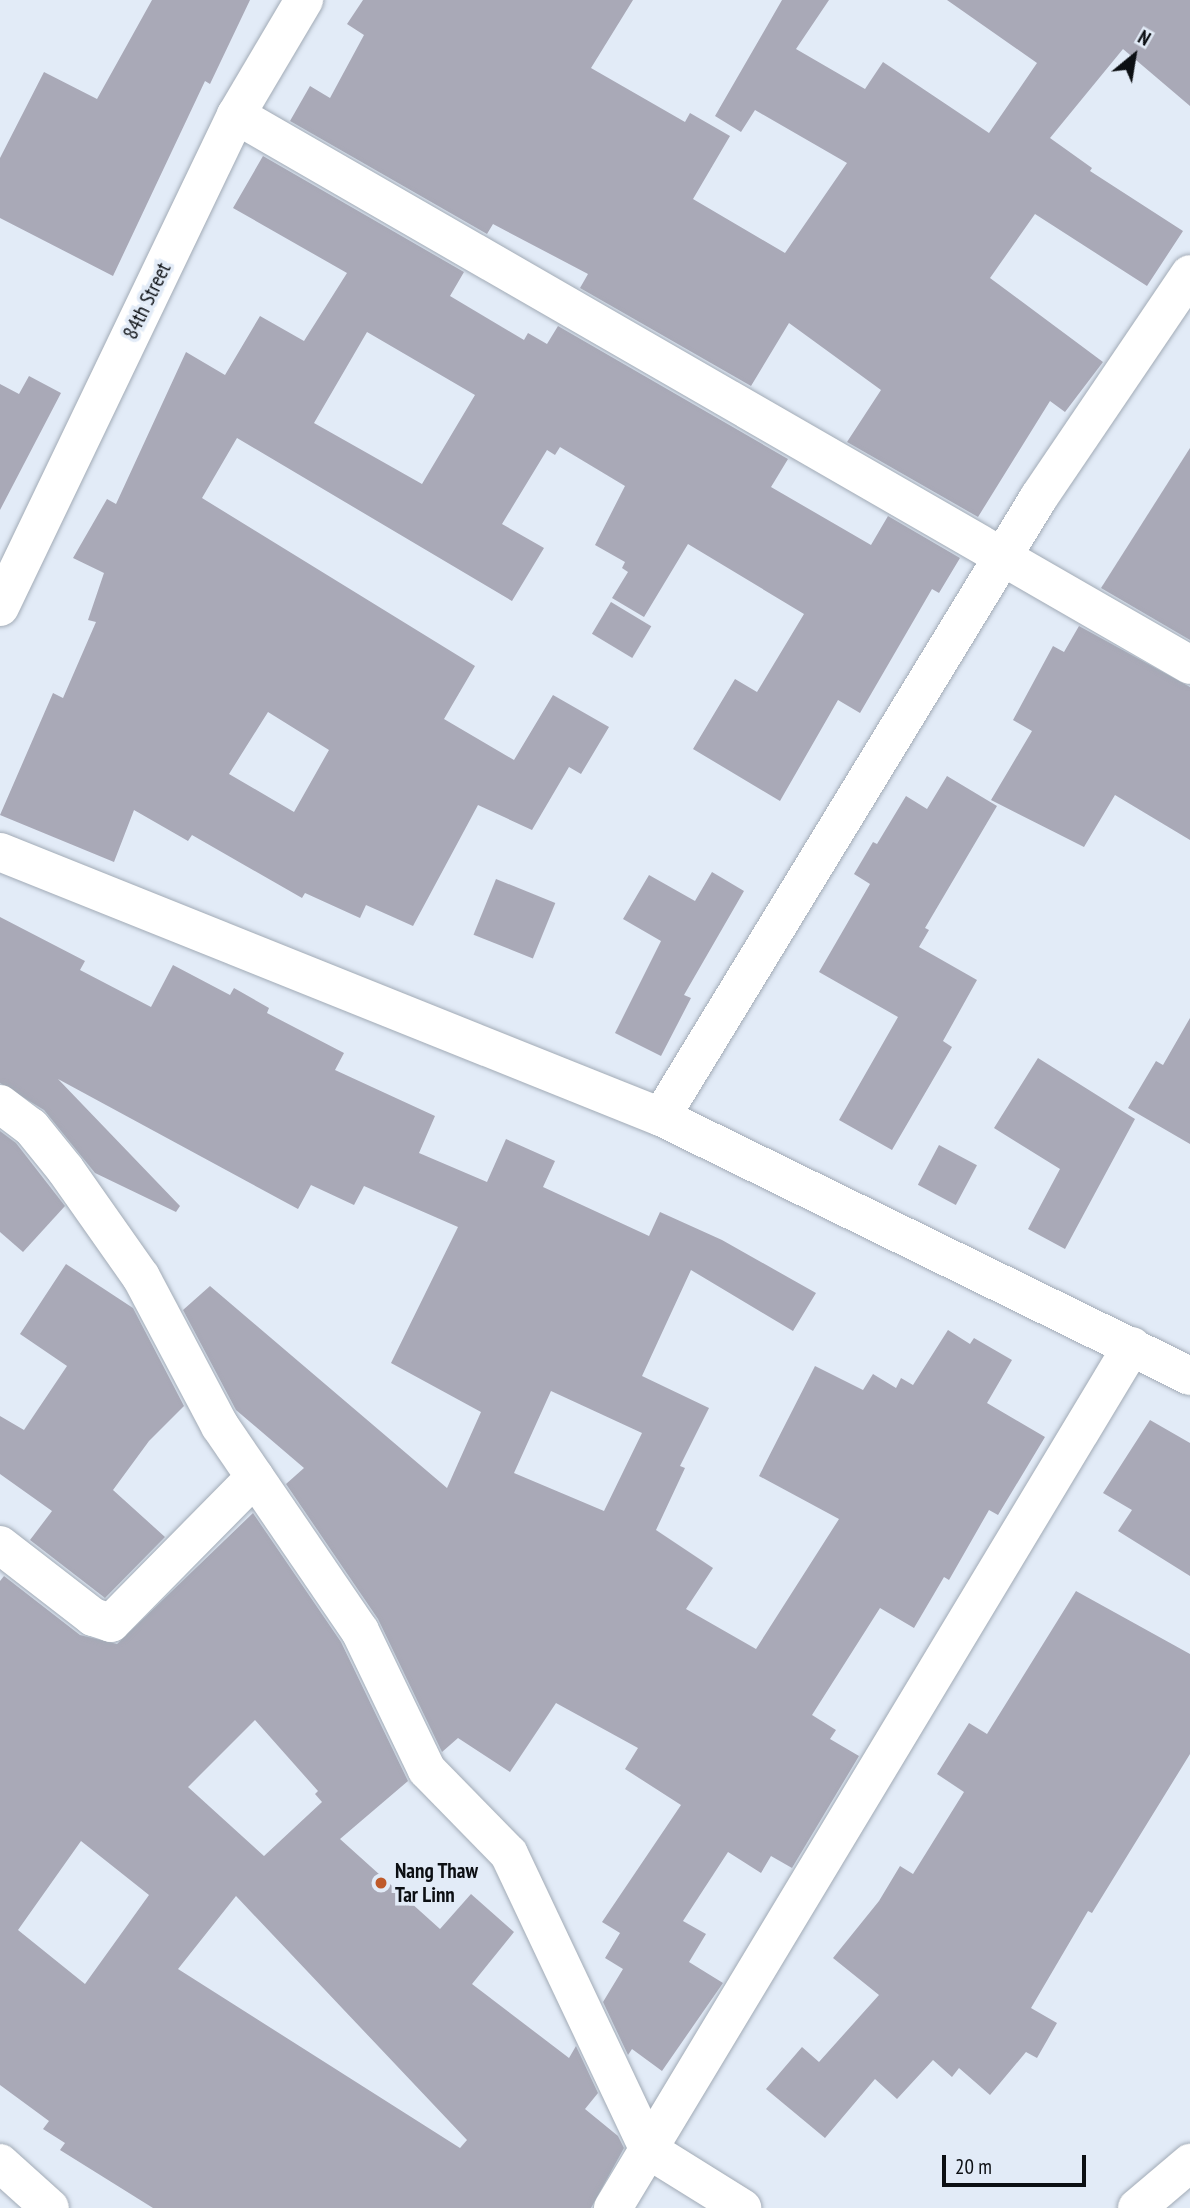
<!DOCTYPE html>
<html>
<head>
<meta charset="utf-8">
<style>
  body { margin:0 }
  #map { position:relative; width:1190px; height:2208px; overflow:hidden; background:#e2ebf7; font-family:"PT Sans Narrow",sans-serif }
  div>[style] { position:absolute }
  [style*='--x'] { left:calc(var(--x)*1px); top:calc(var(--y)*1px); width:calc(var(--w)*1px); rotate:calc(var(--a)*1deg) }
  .building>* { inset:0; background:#a9a9b7; transform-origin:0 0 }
  .roads { filter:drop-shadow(0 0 2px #a2abb6) drop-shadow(0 0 2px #a2abb6) }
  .street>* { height:38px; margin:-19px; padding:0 19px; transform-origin:19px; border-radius:19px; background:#fff }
  .dots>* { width:19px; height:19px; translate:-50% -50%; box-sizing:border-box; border:4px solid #e2ebf7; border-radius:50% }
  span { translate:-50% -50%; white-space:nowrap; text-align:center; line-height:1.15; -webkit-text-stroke:7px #e2ebf7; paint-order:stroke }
  .street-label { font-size:21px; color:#0c0f13 }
  .poi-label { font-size:21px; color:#0c0f13; font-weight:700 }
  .left { translate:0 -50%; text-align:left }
  .north { position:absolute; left:1099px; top:21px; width:70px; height:70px; -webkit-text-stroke:5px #e2ebf7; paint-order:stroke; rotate:30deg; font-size:19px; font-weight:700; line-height:28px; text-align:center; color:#0c0f13 }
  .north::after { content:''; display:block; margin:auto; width:24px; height:32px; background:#0c0f13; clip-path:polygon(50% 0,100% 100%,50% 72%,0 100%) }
  .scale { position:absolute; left:942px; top:2155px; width:144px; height:32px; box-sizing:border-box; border:4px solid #0c0f13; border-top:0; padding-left:9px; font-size:21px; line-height:24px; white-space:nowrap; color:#0c0f13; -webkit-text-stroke:5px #e2ebf7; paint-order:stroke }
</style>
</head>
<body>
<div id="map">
  <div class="building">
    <i style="clip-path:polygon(152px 0,250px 0,210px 84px,205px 81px,113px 276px,0 218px,0 158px,44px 72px,97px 99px)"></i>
    <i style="clip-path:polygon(363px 0,633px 0,591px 68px,685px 122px,690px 113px,730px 136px,693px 199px,785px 253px,847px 163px,755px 110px,741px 132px,715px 116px,782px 0,829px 0,796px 49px,865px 89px,883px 62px,989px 133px,1037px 63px,947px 0,1190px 0,1190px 106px,1123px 49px,1050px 138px,1092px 168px,1090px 171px,1183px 231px,1147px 286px,1035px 214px,990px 278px,1103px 362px,1065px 412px,1050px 401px,978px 517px,847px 442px,881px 390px,789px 323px,751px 386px,580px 288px,588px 274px,493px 224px,487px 234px,290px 121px,310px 86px,330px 98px,364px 35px,347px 24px)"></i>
    <i style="clip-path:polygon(evenodd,263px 156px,464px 272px,450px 296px,524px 340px,528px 333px,547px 344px,558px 326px,788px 459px,771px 487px,871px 545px,888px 516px,960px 558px,939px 593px,932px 589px,860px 713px,838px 700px,780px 801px,693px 749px,735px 679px,757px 692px,804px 614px,688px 544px,644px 617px,612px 598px,628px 572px,622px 568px,625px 562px,595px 545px,625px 486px,560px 447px,555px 455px,547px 450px,502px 524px,544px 548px,512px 601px,237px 438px,202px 498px,475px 666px,444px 719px,514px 760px,553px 695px,609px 727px,581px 774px,569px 767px,532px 830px,478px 805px,413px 926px,366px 905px,360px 918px,305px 893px,302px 898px,192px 835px,188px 841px,134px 810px,114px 862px,0 815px,53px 693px,63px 698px,96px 622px,88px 620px,104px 573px,73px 558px,107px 499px,116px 504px,186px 352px,225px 375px,260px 316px,304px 341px,347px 273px,233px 208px,263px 156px,367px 332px,475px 395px,422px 484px,314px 423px,367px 332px,263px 156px,268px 712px,329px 750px,294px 812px,229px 774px,268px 712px)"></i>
    <i style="clip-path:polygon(29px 376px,61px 393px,0 510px,0 384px,19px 394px)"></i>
    <i style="clip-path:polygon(1190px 448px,1190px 640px,1101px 588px)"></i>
    <i style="left:611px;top:602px;width:47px;height:37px;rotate:31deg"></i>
    <i style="clip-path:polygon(1079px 626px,1190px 687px,1190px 840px,1115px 795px,1084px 847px,991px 800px,1032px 731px,1013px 720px,1053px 646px,1064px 652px)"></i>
    <i style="clip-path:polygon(947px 776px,997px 806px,925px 928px,929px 930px,919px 947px,977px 980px,943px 1041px,952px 1047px,892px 1150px,839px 1120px,898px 1017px,819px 972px,870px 884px,854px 874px,873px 842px,877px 844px,906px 796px,927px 809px)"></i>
    <i style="clip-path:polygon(712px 872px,744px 891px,684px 995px,691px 998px,661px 1056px,615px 1033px,661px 941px,623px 919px,649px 875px,695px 901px)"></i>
    <i style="left:496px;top:879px;width:64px;height:60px;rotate:22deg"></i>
    <i style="clip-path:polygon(evenodd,0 917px,85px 961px,80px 970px,151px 1007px,173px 965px,230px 995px,234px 988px,269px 1008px,267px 1013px,344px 1053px,335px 1070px,435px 1116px,419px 1153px,487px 1182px,506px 1139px,555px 1161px,543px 1187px,649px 1236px,660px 1212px,722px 1240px,816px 1293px,793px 1331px,691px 1270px,642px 1376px,709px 1408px,680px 1466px,685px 1468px,656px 1530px,713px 1568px,686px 1609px,756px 1649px,839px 1519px,759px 1476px,815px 1366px,863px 1390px,873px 1374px,896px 1388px,901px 1378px,913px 1385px,948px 1330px,970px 1344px,974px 1338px,1012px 1360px,987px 1403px,1045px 1437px,998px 1515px,989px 1510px,949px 1580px,944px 1577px,914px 1628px,880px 1608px,812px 1715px,836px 1730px,830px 1739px,859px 1756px,792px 1868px,771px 1856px,761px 1873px,728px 1852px,683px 1921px,706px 1934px,689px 1962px,723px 1983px,662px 2071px,632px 2049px,628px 2055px,603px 2002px,623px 1969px,605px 1958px,620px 1933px,602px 1922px,681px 1805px,625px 1769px,638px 1748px,556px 1703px,510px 1772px,458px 1738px,442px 1752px,378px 1619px,286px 1484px,304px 1468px,236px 1410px,183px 1310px,210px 1286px,447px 1488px,481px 1412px,391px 1363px,458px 1227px,364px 1186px,354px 1205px,311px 1185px,298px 1209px,58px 1079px,180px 1206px,176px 1212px,95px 1173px,44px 1110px,0 1083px,0 917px,551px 1391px,642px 1433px,604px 1511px,514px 1473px,551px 1391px)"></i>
    <i style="clip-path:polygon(1190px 1018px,1190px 1144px,1128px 1108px,1156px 1061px,1163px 1065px)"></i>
    <i style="clip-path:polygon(1038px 1058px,1135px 1119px,1065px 1249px,1028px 1229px,1060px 1169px,994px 1128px)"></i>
    <i style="clip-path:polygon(0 1131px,16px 1143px,65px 1206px,23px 1252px,0 1232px)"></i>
    <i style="left:939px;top:1145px;width:43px;height:45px;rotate:28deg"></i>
    <i style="clip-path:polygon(66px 1264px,133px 1308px,184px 1406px,149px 1441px,113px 1490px,165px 1537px,105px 1598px,30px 1540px,52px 1511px,0 1474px,0 1416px,24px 1430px,67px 1366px,20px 1334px)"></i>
    <i style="clip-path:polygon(1150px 1420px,1190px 1443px,1190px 1576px,1118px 1531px,1132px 1510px,1103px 1493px)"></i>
    <i style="clip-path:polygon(evenodd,253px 1513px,341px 1642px,408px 1781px,340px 1839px,440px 1929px,471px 1894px,514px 1932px,472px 1984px,569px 2058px,576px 2046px,598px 2093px,585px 2109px,618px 2136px,624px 2148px,591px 2208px,153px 2208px,60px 2150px,65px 2143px,43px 2129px,49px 2121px,0 2085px,0 1581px,4px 1576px,80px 1635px,117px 1644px,253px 1513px,255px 1720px,318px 1791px,315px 1794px,322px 1802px,264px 1856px,188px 1787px,255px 1720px,253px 1513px,81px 1841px,149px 1895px,85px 1984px,18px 1930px,81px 1841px,253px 1513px,236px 1896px,467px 2140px,460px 2148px,178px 1969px,236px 1896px)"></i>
    <i style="clip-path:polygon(1076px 1591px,1190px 1654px,1190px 1754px,1092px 1913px,1088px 1911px,1031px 2008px,1057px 2023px,1037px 2058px,1026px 2052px,990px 2095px,959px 2068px,952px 2077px,933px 2060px,897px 2099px,875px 2079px,825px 2138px,766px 2089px,802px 2047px,819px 2062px,879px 1995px,833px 1958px,879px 1901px,900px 1866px,913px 1874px,964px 1792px,937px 1774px,969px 1723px,987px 1734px)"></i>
  </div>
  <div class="roads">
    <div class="street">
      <i style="--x:236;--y:115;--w:1101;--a:29.96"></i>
      <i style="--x:0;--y:607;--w:546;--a:-64.37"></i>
      <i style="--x:236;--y:115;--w:134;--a:-59.4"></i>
      <i style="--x:0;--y:852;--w:712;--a:21.85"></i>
      <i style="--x:661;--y:1117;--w:589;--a:26.09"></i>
      <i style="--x:0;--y:1104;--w:39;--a:37"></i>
      <i style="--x:31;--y:1127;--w:54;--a:51"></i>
      <i style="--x:65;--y:1169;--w:132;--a:54.9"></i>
      <i style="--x:141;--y:1277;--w:169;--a:62.1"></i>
      <i style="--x:220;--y:1426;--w:248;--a:55.7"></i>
      <i style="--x:360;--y:1631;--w:154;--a:64.3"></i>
      <i style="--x:427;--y:1770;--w:117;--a:45.7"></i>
      <i style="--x:509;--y:1854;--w:327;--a:64.7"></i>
      <i style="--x:649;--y:2150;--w:110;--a:31.9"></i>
      <i style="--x:661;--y:1117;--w:726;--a:-58.63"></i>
      <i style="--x:1039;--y:497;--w:269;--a:-55.9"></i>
      <i style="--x:0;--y:1545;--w:118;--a:37.7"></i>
      <i style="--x:93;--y:1617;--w:19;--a:18"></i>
      <i style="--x:111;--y:1623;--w:205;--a:-45.4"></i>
      <i style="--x:0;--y:2163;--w:67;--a:42"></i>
      <i style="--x:613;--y:2208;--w:1006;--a:-58.95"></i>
      <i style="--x:1137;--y:2208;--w:70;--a:-40.3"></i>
    </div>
  </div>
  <div class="dots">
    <i style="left:381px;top:1883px;background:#bf5a2a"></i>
  </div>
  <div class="street-label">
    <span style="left:147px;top:301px;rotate:-64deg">84th Street</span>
  </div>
  <div class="poi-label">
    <span class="left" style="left:395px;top:1883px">Nang Thaw<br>Tar Linn</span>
  </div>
  <div class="north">N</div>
  <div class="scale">20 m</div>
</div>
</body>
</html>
